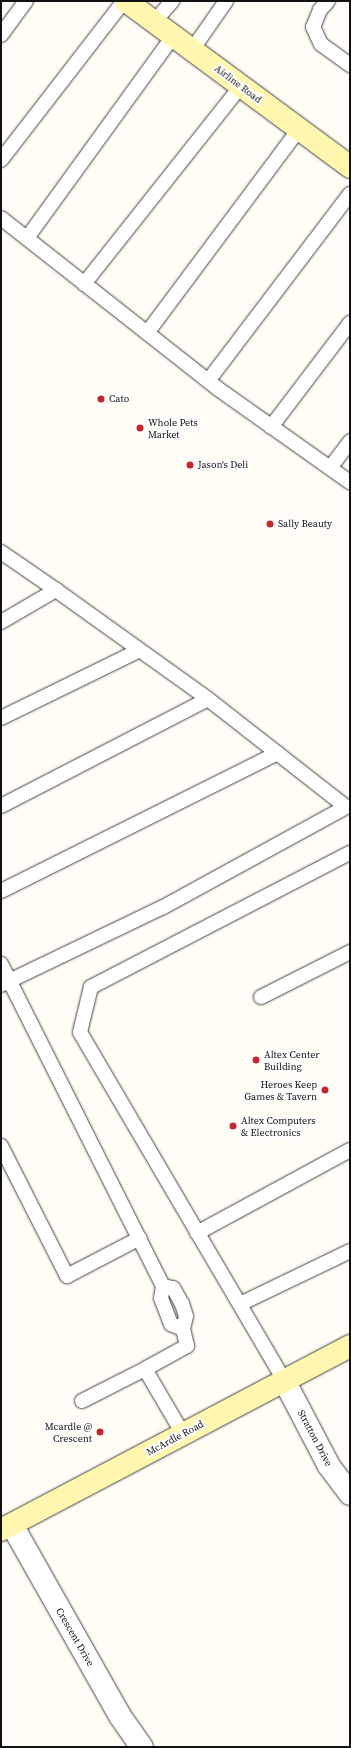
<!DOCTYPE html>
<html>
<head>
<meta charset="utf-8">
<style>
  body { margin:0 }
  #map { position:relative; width:351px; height:1748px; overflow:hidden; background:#fffdf5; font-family:"Source Serif 4",serif }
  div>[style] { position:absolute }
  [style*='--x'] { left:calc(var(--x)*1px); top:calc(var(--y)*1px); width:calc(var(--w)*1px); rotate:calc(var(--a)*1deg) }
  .roads { filter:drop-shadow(0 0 1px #444) drop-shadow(0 0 1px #444) }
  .lane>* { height:14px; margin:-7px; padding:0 7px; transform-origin:7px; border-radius:7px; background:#fff }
  .street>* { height:22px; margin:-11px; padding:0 11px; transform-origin:11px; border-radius:11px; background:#fff }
  .secondary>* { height:22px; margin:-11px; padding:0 11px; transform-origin:11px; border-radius:11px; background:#fff6b0 }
  .dots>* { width:11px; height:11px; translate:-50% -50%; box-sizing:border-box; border:2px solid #fff; border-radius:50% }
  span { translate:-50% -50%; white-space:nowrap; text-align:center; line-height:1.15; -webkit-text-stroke:4px #fff; paint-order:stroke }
  .street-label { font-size:10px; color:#111 }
  .poi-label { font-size:10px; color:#111 }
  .left { translate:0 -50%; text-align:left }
  .right { translate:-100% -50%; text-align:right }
  .frame { position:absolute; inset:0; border:2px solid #111; pointer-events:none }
</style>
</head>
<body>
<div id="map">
  <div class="roads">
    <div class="lane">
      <i style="--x:328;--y:1;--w:12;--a:132"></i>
      <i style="--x:320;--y:10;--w:18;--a:112"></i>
      <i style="--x:313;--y:27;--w:19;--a:65"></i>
      <i style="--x:321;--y:44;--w:36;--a:36"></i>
      <i style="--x:154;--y:22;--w:28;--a:-49"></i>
      <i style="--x:1;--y:35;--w:42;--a:-53.7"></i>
      <i style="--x:192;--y:50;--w:60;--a:-55.2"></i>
      <i style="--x:1;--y:160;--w:201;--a:-52.3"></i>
      <i style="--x:1;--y:218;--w:275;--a:38.2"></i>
      <i style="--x:217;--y:388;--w:163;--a:35.3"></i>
      <i style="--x:27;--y:238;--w:249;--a:-54.1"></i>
      <i style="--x:84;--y:284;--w:253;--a:-51.6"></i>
      <i style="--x:147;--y:333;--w:254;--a:-53.3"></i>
      <i style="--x:208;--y:381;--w:235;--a:-52.8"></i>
      <i style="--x:271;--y:427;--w:131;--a:-52.8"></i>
      <i style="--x:330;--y:468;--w:34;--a:-53"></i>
      <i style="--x:1;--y:552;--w:67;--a:34.6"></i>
      <i style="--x:1;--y:622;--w:64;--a:-30.2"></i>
      <i style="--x:56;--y:590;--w:187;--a:35.6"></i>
      <i style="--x:208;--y:699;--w:175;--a:38"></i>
      <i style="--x:346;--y:807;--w:209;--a:151.3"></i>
      <i style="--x:163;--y:907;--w:180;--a:154.3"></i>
      <i style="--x:1;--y:718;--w:153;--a:-26.1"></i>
      <i style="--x:1;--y:806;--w:233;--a:-27.3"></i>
      <i style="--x:1;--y:891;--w:309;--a:-26.5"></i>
      <i style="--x:1;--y:964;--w:360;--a:63.3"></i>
      <i style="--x:261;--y:997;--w:100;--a:-26.8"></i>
      <i style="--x:1;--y:1146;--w:146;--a:63.1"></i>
      <i style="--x:67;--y:1276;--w:82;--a:-27.5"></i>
      <i style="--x:197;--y:1233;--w:174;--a:-28.5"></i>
      <i style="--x:240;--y:1304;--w:122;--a:-25.7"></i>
      <i style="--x:284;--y:1380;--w:403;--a:-120.4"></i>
      <i style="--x:80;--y:1032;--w:46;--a:-76.3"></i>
      <i style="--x:91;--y:987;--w:292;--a:-27.4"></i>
      <i style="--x:82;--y:1401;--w:71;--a:-26.9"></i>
      <i style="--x:183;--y:1434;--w:75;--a:-120.3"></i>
      <i style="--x:145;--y:1369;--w:48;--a:-28.7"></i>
      <i style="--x:187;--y:1346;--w:17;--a:-103"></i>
      <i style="--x:183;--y:1329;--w:13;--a:-77"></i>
      <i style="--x:186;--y:1316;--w:13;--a:-108"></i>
      <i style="--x:182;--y:1304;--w:18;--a:-119"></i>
      <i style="--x:173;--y:1288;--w:10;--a:-169"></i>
      <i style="--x:163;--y:1286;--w:12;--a:99"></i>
      <i style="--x:161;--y:1298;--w:28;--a:69"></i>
      <i style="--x:171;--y:1324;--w:13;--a:23"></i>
    </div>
    <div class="street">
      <i style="--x:284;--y:1380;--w:97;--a:62.4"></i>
      <i style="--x:329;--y:1466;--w:35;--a:53"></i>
      <i style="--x:12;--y:1525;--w:219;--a:60.5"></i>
      <i style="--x:120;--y:1716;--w:38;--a:55"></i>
    </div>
    <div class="secondary">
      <i style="--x:126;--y:1;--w:279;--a:36.5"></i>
      <i style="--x:1;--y:1530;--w:395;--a:-27.8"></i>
    </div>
  </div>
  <div class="dots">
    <i style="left:101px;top:399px;background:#c4262e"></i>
    <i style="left:140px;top:428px;background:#c4262e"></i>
    <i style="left:190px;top:465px;background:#c4262e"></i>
    <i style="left:270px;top:524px;background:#c4262e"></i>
    <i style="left:256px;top:1060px;background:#c4262e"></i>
    <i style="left:325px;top:1090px;background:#c4262e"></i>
    <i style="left:233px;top:1126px;background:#c4262e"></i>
    <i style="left:100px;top:1432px;background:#c4262e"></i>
  </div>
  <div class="street-label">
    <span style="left:238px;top:84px;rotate:37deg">Airline Road</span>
    <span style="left:175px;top:1438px;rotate:-28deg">McArdle Road</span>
    <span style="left:315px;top:1438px;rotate:62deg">Stratton Drive</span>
    <span style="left:75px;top:1637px;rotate:60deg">Crescent Drive</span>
  </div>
  <div class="poi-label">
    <span class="left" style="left:109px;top:399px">Cato</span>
    <span class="left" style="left:148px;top:428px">Whole Pets<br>Market</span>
    <span class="left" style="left:198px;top:465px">Jason's Deli</span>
    <span class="left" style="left:278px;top:524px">Sally Beauty</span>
    <span class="left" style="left:264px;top:1060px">Altex Center<br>Building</span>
    <span class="right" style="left:317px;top:1090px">Heroes Keep<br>Games &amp; Tavern</span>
    <span class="left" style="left:241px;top:1126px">Altex Computers<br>&amp; Electronics</span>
    <span class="right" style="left:92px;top:1432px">Mcardle @<br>Crescent</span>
  </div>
  <div class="frame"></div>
</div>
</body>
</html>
